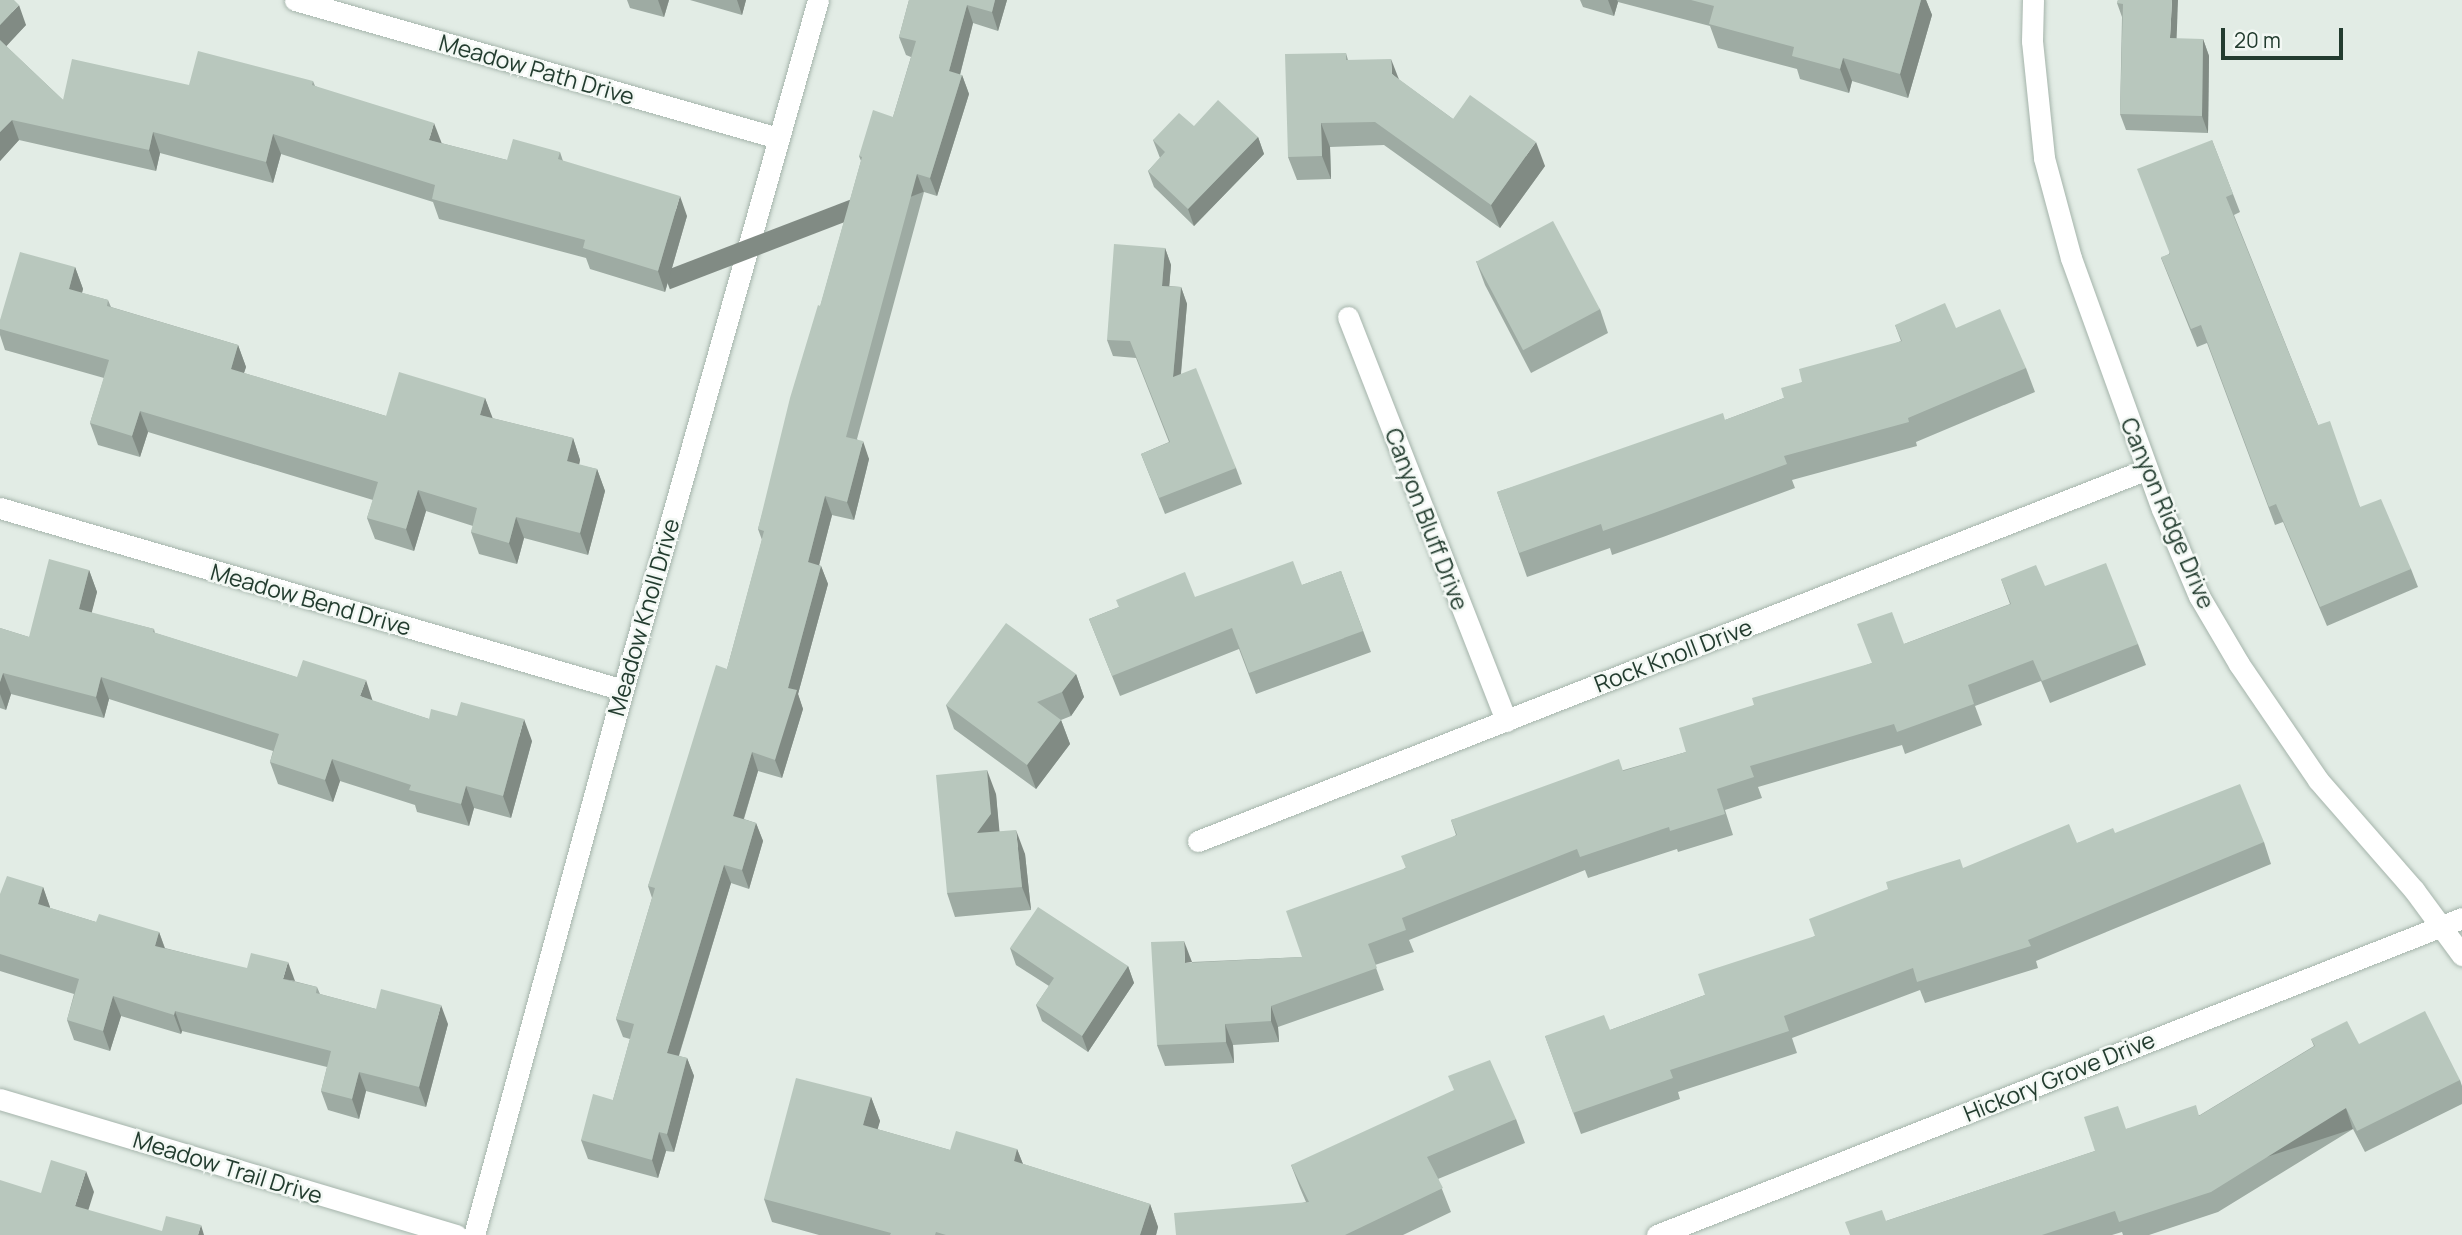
<!DOCTYPE html>
<html>
<head>
<meta charset="utf-8">
<style>
  body { margin:0 }
  #map { position:relative; width:2462px; height:1235px; overflow:hidden; background:#e2ece5; font-family:Manrope,sans-serif }
  div>[style] { position:absolute }
  [style*='--x'] { left:calc(var(--x)*1px); top:calc(var(--y)*1px); width:calc(var(--w)*1px); rotate:calc(var(--a)*1deg) }
  .roads { filter:drop-shadow(0 0 2px #a5b4ab) drop-shadow(0 0 2px #a5b4ab) }
  .minor>* { height:21px; margin:-10.5px; padding:0 10.5px; transform-origin:10.5px; border-radius:10.5px; background:#fff }
  .wall>* { inset:0; background:#9eaba3 }
  .shaded-wall>* { inset:0; background:#818b84; transform-origin:0 0 }
  .building>* { inset:0; background:#b8c7bd; transform-origin:0 0 }
  span { translate:-50% -50%; white-space:nowrap; text-align:center; line-height:1.15; -webkit-text-stroke:5px #f3f8f4; paint-order:stroke }
  .street-label { font-size:23px; color:#233c2f }
  .scale { position:absolute; left:2221px; top:28px; width:122px; height:32px; box-sizing:border-box; border:4px solid #233c2f; border-top:0; padding-left:9px; font-size:21px; line-height:24px; white-space:nowrap; color:#233c2f; -webkit-text-stroke:5px #f3f8f4; paint-order:stroke }
</style>
</head>
<body>
<div id="map">
  <div class="roads">
    <div class="minor">
      <i style="--x:295;--y:0;--w:502;--a:15.95"></i>
      <i style="--x:2033;--y:0;--w:41;--a:91.4"></i>
      <i style="--x:2032;--y:41;--w:118;--a:84.1"></i>
      <i style="--x:2044;--y:158;--w:104;--a:74.9"></i>
      <i style="--x:2071;--y:258;--w:267;--a:70.1"></i>
      <i style="--x:2162;--y:509;--w:95;--a:67"></i>
      <i style="--x:2199;--y:596;--w:79;--a:59.5"></i>
      <i style="--x:2239;--y:664;--w:140;--a:55.7"></i>
      <i style="--x:2318;--y:780;--w:146;--a:48.9"></i>
      <i style="--x:2414;--y:890;--w:81;--a:53.6"></i>
      <i style="--x:1348;--y:317;--w:434;--a:68.6"></i>
      <i style="--x:0;--y:508;--w:649;--a:16.28"></i>
      <i style="--x:1198;--y:841;--w:1019;--a:-21.4"></i>
      <i style="--x:0;--y:1099;--w:476;--a:16.6"></i>
      <i style="--x:474;--y:1235;--w:565;--a:-74.71"></i>
      <i style="--x:623;--y:690;--w:717;--a:-74.22"></i>
      <i style="--x:1657;--y:1235;--w:865;--a:-21.49"></i>
    </div>
  </div>
  <div class="wall">
    <i style="clip-path:polygon(0 0,26px 25px,6px 46px,63px 100px,189px 85px,313px 81px,315px 86px,441px 143px,507px 160px,560px 152px,563px 161px,687px 216px,665px 292px,590px 269px,586px 258px,439px 219px,433px 202px,281px 154px,273px 183px,160px 153px,156px 171px,19px 140px,0 161px)"></i>
    <i style="clip-path:polygon(627px 0,669px 0,664px 17px,630px 8px)"></i>
    <i style="clip-path:polygon(690px 0,746px 0,742px 15px)"></i>
    <i style="clip-path:polygon(909px 0,1007px 0,998px 31px,973px 23px,960px 75px,962px 75px,969px 94px,937px 196px,924px 192px,857px 439px,869px 459px,854px 520px,832px 515px,819px 565px,821px 566px,828px 584px,798px 694px,803px 709px,782px 778px,758px 771px,744px 819px,756px 823px,763px 841px,749px 889px,731px 883px,679px 1056px,687px 1058px,694px 1076px,674px 1152px,666px 1151px,658px 1178px,588px 1159px,581px 1140px,613px 1100px,630px 1039px,623px 1037px,616px 1019px,652px 898px,648px 886px,727px 669px,762px 540px,758px 529px,861px 161px,859px 156px,893px 117px,911px 57px,906px 55px,899px 37px)"></i>
    <i style="clip-path:polygon(1580px 0,1926px 0,1932px 15px,1908px 98px,1852px 81px,1849px 93px,1800px 79px,1797px 69px,1718px 48px,1710px 26px,1618px 2px,1614px 16px,1583px 7px)"></i>
    <i style="clip-path:polygon(2118px 0,2177px 39px,2203px 39px,2209px 56px,2208px 133px,2126px 130px,2120px 114px,2122px 17px,2117px 3px)"></i>
    <i style="clip-path:polygon(1346px 53px,1348px 60px,1398px 79px,1453px 119px,1545px 166px,1500px 228px,1384px 145px,1330px 147px,1331px 179px,1297px 180px,1288px 157px)"></i>
    <i style="clip-path:polygon(1194px 126px,1258px 137px,1264px 154px,1194px 226px,1154px 187px,1148px 171px,1160px 158px,1153px 140px)"></i>
    <i style="clip-path:polygon(2212px 140px,2240px 212px,2234px 215px,2318px 425px,2360px 507px,2411px 569px,2418px 587px,2327px 626px,2283px 522px,2275px 525px,2207px 343px,2197px 347px,2161px 258px,2169px 254px)"></i>
    <i style="clip-path:polygon(1165px 248px,1171px 265px,1169px 286px,1181px 287px,1187px 304px,1181px 374px,1236px 468px,1242px 484px,1165px 514px,1141px 454px,1169px 442px,1136px 358px,1113px 356px,1107px 340px)"></i>
    <i style="clip-path:polygon(1476px 261px,1600px 309px,1608px 333px,1531px 373px,1485px 285px)"></i>
    <i style="clip-path:polygon(75px 267px,83px 289px,82px 293px,108px 300px,111px 307px,238px 345px,246px 367px,244px 373px,386px 416px,485px 398px,492px 418px,573px 438px,580px 460px,579px 465px,597px 469px,605px 491px,588px 555px,524px 538px,517px 564px,479px 554px,471px 532px,473px 526px,426px 511px,414px 551px,375px 539px,367px 518px,373px 500px,148px 432px,140px 457px,98px 445px,90px 423px,104px 378px,5px 350px,0 335px,0 320px)"></i>
    <i style="clip-path:polygon(1895px 325px,1956px 328px,2026px 368px,2035px 392px,1916px 442px,1917px 446px,1792px 480px,1795px 488px,1663px 537px,1612px 555px,1610px 548px,1527px 577px,1497px 492px,1725px 420px,1784px 398px,1802px 382px,1901px 341px)"></i>
    <i style="clip-path:polygon(89px 570px,97px 592px,91px 613px,154px 629px,155px 633px,373px 701px,429px 719px,532px 741px,511px 818px,474px 808px,469px 826px,417px 812px,415px 805px,340px 781px,333px 802px,278px 784px,270px 762px,273px 751px,109px 699px,104px 718px,11px 694px,6px 710px,0 708px,0 628px,29px 637px)"></i>
    <i style="clip-path:polygon(1341px 571px,1371px 652px,1256px 694px,1239px 649px,1120px 696px,1089px 619px,1119px 607px,1195px 597px,1302px 585px)"></i>
    <i style="clip-path:polygon(2001px 579px,2045px 586px,2138px 644px,2146px 665px,2050px 703px,2041px 681px,1975px 706px,1982px 725px,1905px 754px,1902px 745px,1758px 787px,1762px 798px,1725px 810px,1733px 835px,1678px 852px,1677px 849px,1588px 878px,1585px 870px,1409px 940px,1414px 952px,1375px 965px,1384px 990px,1278px 1027px,1279px 1042px,1233px 1045px,1234px 1063px,1165px 1066px,1157px 1045px,1192px 962px,1302px 957px,1405px 868px,1456px 835px,1451px 820px,1686px 752px,1754px 705px,1872px 663px,1904px 644px,2010px 604px)"></i>
    <i style="clip-path:polygon(1076px 674px,1084px 697px,1071px 716px,1061px 720px,1070px 744px,1036px 789px,954px 729px,946px 705px)"></i>
    <i style="clip-path:polygon(996px 794px,999px 831px,1025px 854px,1031px 910px,955px 917px,947px 893px)"></i>
    <i style="clip-path:polygon(2115px 833px,2264px 842px,2271px 864px,2036px 961px,2038px 968px,1925px 1003px,1920px 990px,1792px 1038px,1797px 1053px,1678px 1092px,1680px 1099px,1581px 1134px,1545px 1036px,1610px 1030px,1705px 995px,1815px 936px,2077px 843px)"></i>
    <i style="clip-path:polygon(43px 887px,50px 908px,96px 922px,159px 932px,165px 948px,317px 987px,320px 994px,376px 1009px,448px 1024px,426px 1107px,366px 1091px,359px 1119px,328px 1110px,321px 1091px,327px 1067px,182px 1031px,181px 1034px,121px 1016px,110px 1051px,74px 1040px,67px 1020px,74px 994px,0 971px,0 894px)"></i>
    <i style="clip-path:polygon(1010px 948px,1128px 966px,1134px 983px,1088px 1052px,1042px 1021px,1036px 1005px,1049px 986px,1016px 965px)"></i>
    <i style="clip-path:polygon(2311px 1039px,2359px 1044px,2460px 1080px,2462px 1086px,2462px 1104px,2365px 1152px,2353px 1129px,2218px 1212px,2149px 1235px,2123px 1235px,2122px 1232px,2112px 1235px,1850px 1235px,1886px 1221px,2095px 1151px,2126px 1129px,2200px 1115px,2314px 1046px)"></i>
    <i style="clip-path:polygon(871px 1097px,880px 1121px,877px 1129px,950px 1150px,1017px 1149px,1023px 1164px,1150px 1204px,1158px 1227px,1156px 1235px,819px 1235px,772px 1222px,764px 1199px)"></i>
    <i style="clip-path:polygon(1516px 1119px,1525px 1143px,1438px 1179px,1451px 1212px,1403px 1235px,1176px 1235px,1306px 1202px,1300px 1188px,1291px 1165px)"></i>
  </div>
  <div class="shaded-wall">
    <i style="clip-path:polygon(658px 0,669px 0,664px 17px)"></i>
    <i style="clip-path:polygon(737px 0,746px 0,742px 15px)"></i>
    <i style="clip-path:polygon(995px 0,1007px 0,998px 31px,992px 12px)"></i>
    <i style="clip-path:polygon(1608px 0,1617px 0,1618px 2px,1614px 16px)"></i>
    <i style="clip-path:polygon(1921px 0,1926px 0,1932px 15px,1908px 98px,1900px 74px)"></i>
    <i style="clip-path:polygon(2172px 0,2178px 0,2176px 55px,2170px 38px)"></i>
    <i style="clip-path:polygon(19px 5px,26px 25px,0 53px,0 25px)"></i>
    <i style="clip-path:polygon(967px 5px,973px 23px,956px 90px,949px 71px)"></i>
    <i style="clip-path:polygon(2203px 39px,2209px 56px,2208px 133px,2202px 116px)"></i>
    <i style="clip-path:polygon(1843px 58px,1852px 81px,1849px 93px,1840px 69px)"></i>
    <i style="clip-path:polygon(1391px 59px,1400px 82px,1392px 74px)"></i>
    <i style="clip-path:polygon(962px 75px,969px 94px,937px 196px,930px 178px)"></i>
    <i style="clip-path:polygon(12px 120px,19px 140px,0 161px,0 132px)"></i>
    <i style="clip-path:polygon(434px 123px,442px 144px,429px 140px)"></i>
    <i style="clip-path:polygon(1321px 123px,1330px 147px,1331px 179px,1322px 156px)"></i>
    <i style="clip-path:polygon(153px 132px,160px 153px,156px 171px,149px 150px)"></i>
    <i style="clip-path:polygon(273px 134px,281px 154px,273px 183px,266px 162px)"></i>
    <i style="clip-path:polygon(1258px 137px,1264px 154px,1194px 226px,1188px 209px)"></i>
    <i style="clip-path:polygon(1536px 142px,1545px 166px,1500px 228px,1491px 205px)"></i>
    <i style="left:917px;top:174px;width:19px;height:272px;rotate:69deg"></i>
    <i style="clip-path:polygon(680px 196px,687px 216px,665px 292px,658px 271px)"></i>
    <i style="clip-path:polygon(1165px 248px,1171px 265px,1168px 302px,1162px 286px)"></i>
    <i style="clip-path:polygon(75px 267px,83px 289px,77px 310px,69px 289px)"></i>
    <i style="clip-path:polygon(1181px 287px,1187px 304px,1179px 393px,1173px 377px)"></i>
    <i style="clip-path:polygon(238px 345px,246px 367px,238px 390px,231px 369px)"></i>
    <i style="clip-path:polygon(485px 398px,493px 419px,480px 415px)"></i>
    <i style="clip-path:polygon(140px 411px,148px 432px,140px 457px,132px 436px)"></i>
    <i style="clip-path:polygon(573px 438px,580px 460px,575px 483px,567px 461px)"></i>
    <i style="clip-path:polygon(863px 441px,869px 459px,854px 520px,847px 502px)"></i>
    <i style="clip-path:polygon(597px 469px,605px 491px,588px 555px,580px 533px)"></i>
    <i style="clip-path:polygon(418px 490px,426px 511px,414px 551px,406px 529px)"></i>
    <i style="clip-path:polygon(825px 496px,832px 515px,815px 581px,808px 562px)"></i>
    <i style="clip-path:polygon(516px 517px,524px 538px,517px 564px,509px 543px)"></i>
    <i style="clip-path:polygon(821px 566px,828px 584px,798px 694px,803px 709px,782px 778px,775px 760px,788px 688px)"></i>
    <i style="clip-path:polygon(89px 570px,97px 592px,87px 631px,79px 609px)"></i>
    <i style="clip-path:polygon(3px 673px,11px 694px,6px 710px,0 694px,0 682px)"></i>
    <i style="clip-path:polygon(1076px 674px,1084px 697px,1071px 716px,1062px 692px)"></i>
    <i style="clip-path:polygon(101px 677px,109px 699px,104px 718px,96px 697px)"></i>
    <i style="clip-path:polygon(366px 680px,373px 702px,360px 696px)"></i>
    <i style="clip-path:polygon(524px 719px,532px 741px,511px 818px,503px 796px)"></i>
    <i style="clip-path:polygon(1061px 720px,1070px 744px,1036px 789px,1027px 765px)"></i>
    <i style="clip-path:polygon(752px 752px,758px 771px,739px 834px,733px 816px)"></i>
    <i style="clip-path:polygon(332px 759px,340px 781px,333px 802px,325px 780px)"></i>
    <i style="clip-path:polygon(987px 770px,996px 794px,1000px 837px,977px 833px)"></i>
    <i style="clip-path:polygon(466px 786px,474px 808px,469px 826px,461px 804px)"></i>
    <i style="clip-path:polygon(756px 823px,763px 841px,749px 889px,742px 870px)"></i>
    <i style="clip-path:polygon(1016px 830px,1025px 854px,1031px 910px,1022px 887px)"></i>
    <i style="clip-path:polygon(724px 865px,731px 883px,674px 1071px,667px 1053px)"></i>
    <i style="clip-path:polygon(43px 887px,50px 907px,45px 924px,38px 904px)"></i>
    <i style="clip-path:polygon(159px 932px,166px 952px,155px 946px)"></i>
    <i style="clip-path:polygon(1184px 941px,1192px 962px,1185px 963px)"></i>
    <i style="clip-path:polygon(288px 962px,295px 981px,283px 979px)"></i>
    <i style="clip-path:polygon(1128px 966px,1134px 983px,1088px 1052px,1082px 1036px)"></i>
    <i style="clip-path:polygon(113px 996px,121px 1016px,110px 1051px,103px 1031px)"></i>
    <i style="clip-path:polygon(441px 1005px,448px 1024px,426px 1107px,419px 1087px)"></i>
    <i style="clip-path:polygon(1271px 1006px,1278px 1027px,1279px 1042px,1271px 1021px)"></i>
    <i style="clip-path:polygon(175px 1011px,182px 1031px,181px 1034px,174px 1015px)"></i>
    <i style="clip-path:polygon(1225px 1024px,1233px 1045px,1234px 1063px,1226px 1042px)"></i>
    <i style="clip-path:polygon(687px 1058px,694px 1076px,674px 1152px,667px 1134px)"></i>
    <i style="clip-path:polygon(359px 1072px,366px 1091px,359px 1119px,352px 1099px)"></i>
    <i style="clip-path:polygon(871px 1097px,880px 1121px,872px 1149px,863px 1125px)"></i>
    <i style="left:2346px;top:1108px;width:22px;height:159px;rotate:72deg"></i>
    <i style="clip-path:polygon(659px 1132px,666px 1151px,658px 1178px,652px 1160px)"></i>
    <i style="clip-path:polygon(1017px 1149px,1026px 1172px,1014px 1161px)"></i>
    <i style="clip-path:polygon(86px 1171px,94px 1192px,83px 1227px,75px 1206px)"></i>
    <i style="clip-path:polygon(1150px 1204px,1158px 1227px,1156px 1235px,1140px 1235px)"></i>
    <i style="clip-path:polygon(201px 1225px,204px 1235px,198px 1235px)"></i>
  </div>
  <div class="building">
    <i style="clip-path:polygon(0 0,14px 0,19px 5px,0 25px)"></i>
    <i style="clip-path:polygon(909px 0,995px 0,992px 12px,967px 5px,949px 71px,962px 75px,930px 178px,917px 174px,846px 437px,863px 441px,847px 502px,825px 496px,808px 562px,821px 566px,788px 688px,797px 690px,775px 760px,752px 752px,733px 816px,756px 823px,742px 870px,724px 865px,667px 1053px,687px 1058px,667px 1134px,659px 1132px,652px 1160px,581px 1140px,593px 1094px,613px 1100px,634px 1024px,616px 1019px,655px 888px,648px 886px,716px 665px,727px 669px,764px 531px,758px 529px,790px 398px,818px 305px,820px 306px,862px 157px,859px 156px,873px 110px,893px 117px,916px 41px,899px 37px)"></i>
    <i style="clip-path:polygon(1691px 0,1921px 0,1900px 74px,1843px 58px,1840px 69px,1792px 56px,1794px 47px,1709px 24px,1714px 6px)"></i>
    <i style="clip-path:polygon(2118px 0,2172px 0,2170px 38px,2203px 39px,2202px 116px,2120px 114px,2123px 4px,2117px 3px)"></i>
    <i style="clip-path:polygon(0 40px,63px 100px,72px 59px,189px 85px,198px 51px,313px 81px,312px 85px,434px 123px,429px 140px,507px 160px,513px 139px,560px 152px,558px 159px,680px 196px,658px 271px,583px 248px,585px 240px,432px 199px,435px 185px,273px 134px,266px 162px,153px 132px,149px 150px,12px 120px,0 132px)"></i>
    <i style="clip-path:polygon(1346px 53px,1346px 60px,1391px 59px,1392px 74px,1453px 119px,1470px 95px,1536px 142px,1491px 205px,1375px 122px,1321px 123px,1322px 156px,1288px 157px,1285px 54px)"></i>
    <i style="clip-path:polygon(1218px 100px,1258px 137px,1188px 209px,1148px 171px,1165px 152px,1153px 140px,1179px 113px,1194px 126px)"></i>
    <i style="clip-path:polygon(2212px 140px,2233px 194px,2226px 197px,2318px 425px,2330px 421px,2360px 507px,2381px 499px,2411px 569px,2320px 607px,2276px 504px,2269px 507px,2201px 325px,2191px 329px,2161px 257px,2170px 254px,2137px 169px)"></i>
    <i style="left:1553px;top:221px;width:100px;height:87px;rotate:62deg"></i>
    <i style="clip-path:polygon(1114px 244px,1165px 248px,1162px 286px,1181px 287px,1173px 377px,1196px 368px,1236px 468px,1159px 498px,1141px 454px,1170px 442px,1130px 341px,1107px 340px)"></i>
    <i style="clip-path:polygon(20px 252px,75px 267px,69px 289px,108px 300px,107px 306px,238px 345px,231px 369px,386px 416px,399px 372px,485px 398px,480px 415px,573px 438px,567px 461px,597px 469px,580px 533px,516px 517px,509px 543px,471px 532px,477px 508px,418px 490px,406px 529px,367px 518px,378px 482px,140px 411px,132px 436px,90px 423px,109px 360px,0 329px,0 320px)"></i>
    <i style="clip-path:polygon(1945px 303px,1956px 328px,2000px 309px,2026px 368px,1908px 418px,1909px 422px,1784px 456px,1787px 464px,1654px 513px,1603px 531px,1601px 524px,1519px 553px,1497px 492px,1723px 413px,1725px 420px,1784px 398px,1781px 388px,1802px 382px,1799px 369px,1902px 341px,1895px 325px)"></i>
    <i style="clip-path:polygon(49px 559px,89px 570px,79px 609px,154px 629px,153px 632px,297px 677px,303px 660px,366px 680px,360px 696px,429px 719px,431px 709px,457px 716px,461px 702px,524px 719px,503px 796px,466px 786px,461px 804px,409px 790px,411px 785px,332px 759px,325px 780px,270px 762px,279px 734px,101px 677px,96px 697px,3px 673px,0 682px,0 628px,29px 637px)"></i>
    <i style="clip-path:polygon(1293px 561px,1302px 585px,1341px 571px,1363px 631px,1249px 673px,1232px 628px,1112px 676px,1089px 619px,1119px 607px,1116px 600px,1185px 572px,1195px 597px)"></i>
    <i style="clip-path:polygon(2106px 563px,2138px 644px,2042px 681px,2033px 660px,1968px 685px,1974px 704px,1897px 732px,1894px 724px,1750px 766px,1754px 777px,1717px 789px,1725px 814px,1670px 831px,1669px 827px,1580px 857px,1577px 849px,1402px 918px,1406px 930px,1368px 944px,1377px 968px,1271px 1006px,1271px 1021px,1225px 1024px,1226px 1042px,1157px 1045px,1151px 942px,1184px 941px,1185px 963px,1302px 957px,1286px 911px,1406px 868px,1401px 856px,1457px 835px,1451px 820px,1619px 759px,1623px 771px,1686px 752px,1679px 728px,1754px 705px,1752px 698px,1872px 663px,1857px 624px,1892px 612px,1904px 644px,2011px 604px,2001px 579px,2036px 565px,2045px 586px)"></i>
    <i style="clip-path:polygon(1006px 623px,1076px 674px,1062px 692px,1037px 702px,1061px 720px,1027px 765px,946px 705px)"></i>
    <i style="clip-path:polygon(987px 770px,991px 814px,977px 833px,1016px 830px,1022px 887px,947px 893px,936px 775px)"></i>
    <i style="clip-path:polygon(2240px 784px,2264px 842px,2028px 940px,2031px 946px,1917px 982px,1913px 968px,1784px 1016px,1789px 1031px,1670px 1070px,1673px 1078px,1573px 1113px,1545px 1036px,1604px 1015px,1610px 1030px,1705px 995px,1698px 974px,1815px 936px,1809px 919px,1888px 889px,1886px 882px,1960px 859px,1963px 868px,2069px 824px,2077px 843px,2113px 828px,2115px 833px)"></i>
    <i style="clip-path:polygon(7px 876px,43px 887px,38px 904px,96px 922px,99px 914px,159px 932px,155px 946px,247px 968px,251px 953px,288px 962px,283px 979px,317px 987px,316px 993px,376px 1009px,381px 989px,441px 1005px,419px 1087px,359px 1072px,352px 1099px,321px 1091px,331px 1051px,175px 1011px,174px 1015px,113px 996px,103px 1031px,67px 1020px,79px 979px,0 954px,0 894px)"></i>
    <i style="clip-path:polygon(1038px 907px,1128px 966px,1082px 1036px,1036px 1005px,1054px 978px,1010px 948px)"></i>
    <i style="clip-path:polygon(2425px 1011px,2460px 1080px,2357px 1131px,2346px 1108px,2211px 1192px,2119px 1222px,2115px 1211px,2042px 1235px,1850px 1235px,1845px 1222px,1882px 1210px,1886px 1221px,2095px 1151px,2084px 1117px,2118px 1106px,2126px 1129px,2196px 1105px,2199px 1116px,2315px 1046px,2311px 1039px,2347px 1021px,2359px 1044px)"></i>
    <i style="clip-path:polygon(1490px 1060px,1516px 1119px,1427px 1157px,1443px 1188px,1345px 1235px,1176px 1235px,1174px 1213px,1309px 1202px,1291px 1165px,1454px 1090px,1448px 1076px)"></i>
    <i style="clip-path:polygon(796px 1078px,871px 1097px,863px 1125px,950px 1150px,956px 1131px,1017px 1149px,1014px 1161px,1150px 1204px,1140px 1235px,946px 1235px,936px 1232px,935px 1235px,890px 1235px,891px 1233px,764px 1199px)"></i>
    <i style="clip-path:polygon(51px 1160px,86px 1171px,75px 1206px,162px 1231px,166px 1216px,201px 1225px,198px 1235px,0 1235px,0 1180px,41px 1193px)"></i>
  </div>
  <div class="street-label">
    <span style="left:537px;top:69px;rotate:16deg">Meadow Path Drive</span>
    <span style="left:2168px;top:513px;rotate:67deg">Canyon Ridge Drive</span>
    <span style="left:1427px;top:519px;rotate:69deg">Canyon Bluff Drive</span>
    <span style="left:311px;top:599px;rotate:16deg">Meadow Bend Drive</span>
    <span style="left:643px;top:617px;rotate:-74deg">Meadow Knoll Drive</span>
    <span style="left:1673px;top:655px;rotate:-21deg">Rock Knoll Drive</span>
    <span style="left:2059px;top:1076px;rotate:-22deg">Hickory Grove Drive</span>
    <span style="left:228px;top:1167px;rotate:17deg">Meadow Trail Drive</span>
  </div>
  <div class="scale">20 m</div>
</div>
</body>
</html>
